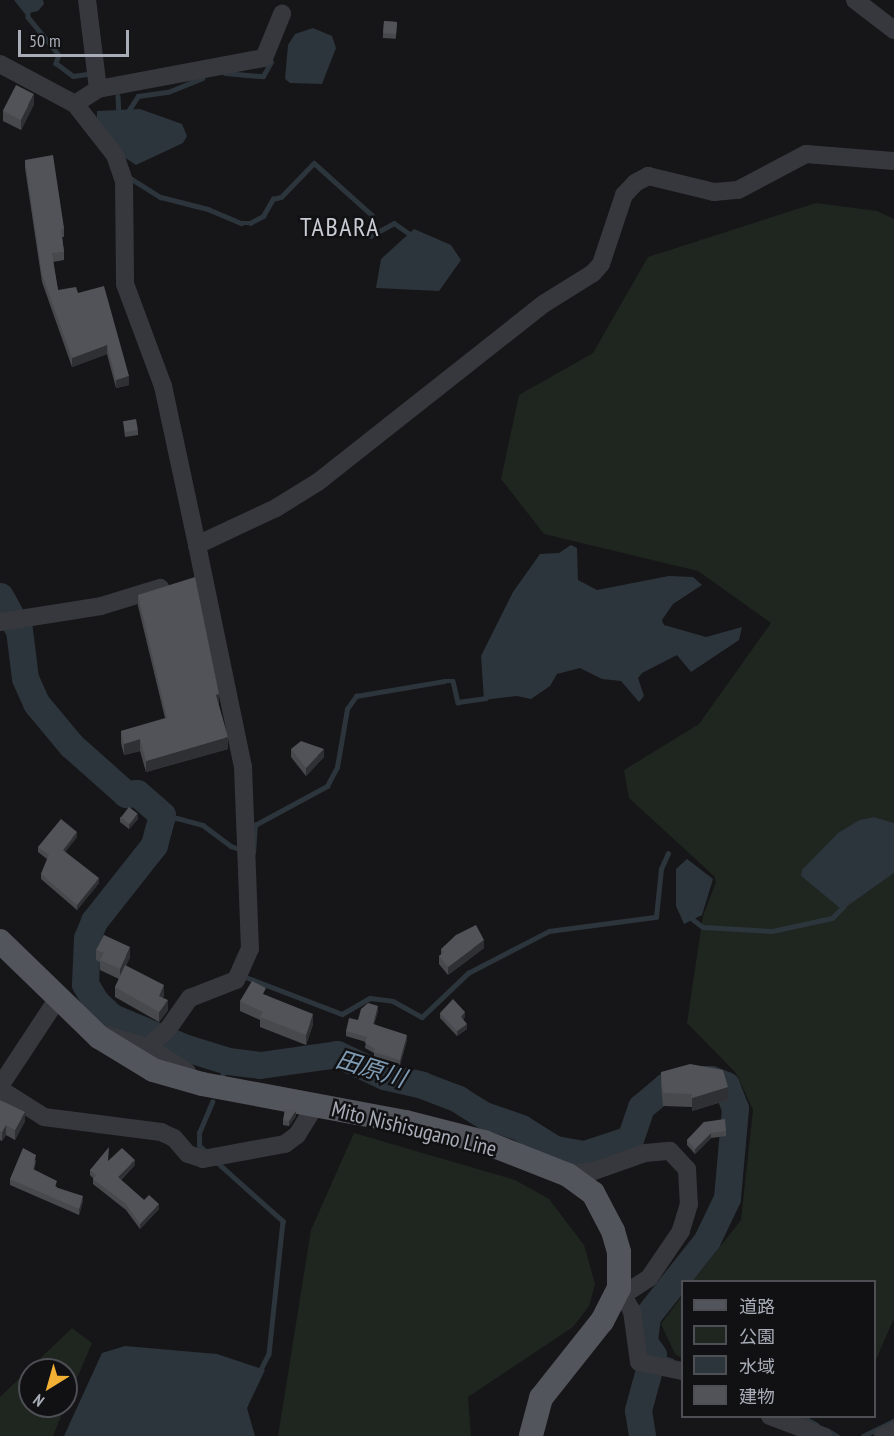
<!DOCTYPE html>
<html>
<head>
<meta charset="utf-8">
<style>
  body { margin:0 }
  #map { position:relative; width:894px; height:1436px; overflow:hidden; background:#161618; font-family:"PT Sans Narrow","Noto Sans JP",sans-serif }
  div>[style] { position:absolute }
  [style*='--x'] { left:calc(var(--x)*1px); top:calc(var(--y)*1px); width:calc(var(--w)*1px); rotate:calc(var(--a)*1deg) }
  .green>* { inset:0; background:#1e261f }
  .water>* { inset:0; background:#2c353c }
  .stream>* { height:4.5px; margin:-2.25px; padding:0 2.25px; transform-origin:2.25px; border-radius:2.25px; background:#2c353c }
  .river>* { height:27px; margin:-13.5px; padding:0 13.5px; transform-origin:13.5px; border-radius:13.5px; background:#2c353c }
  .minor>* { height:18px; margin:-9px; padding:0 9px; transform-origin:9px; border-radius:9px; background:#37383d }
  .major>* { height:24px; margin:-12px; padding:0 12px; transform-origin:12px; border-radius:12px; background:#53555c }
  .wall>* { inset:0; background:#47494d; transform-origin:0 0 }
  .shaded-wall>* { inset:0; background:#2f3033 }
  .building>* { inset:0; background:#525359; transform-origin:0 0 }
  span { translate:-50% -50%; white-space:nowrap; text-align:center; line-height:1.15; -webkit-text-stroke:5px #111113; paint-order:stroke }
  .street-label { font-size:22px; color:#a8adb8 }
  .water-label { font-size:24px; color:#7f9bb3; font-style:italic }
  .quarter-label { font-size:26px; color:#c9ccd4; letter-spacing:1.5px }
  .legend { position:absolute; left:681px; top:1280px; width:195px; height:138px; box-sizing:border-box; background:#111113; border:2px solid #4d4f55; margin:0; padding:8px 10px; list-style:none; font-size:18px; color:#a8adb8 }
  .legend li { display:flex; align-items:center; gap:12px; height:30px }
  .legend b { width:30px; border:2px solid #4d4f55 }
  .north { position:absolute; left:18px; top:1358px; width:60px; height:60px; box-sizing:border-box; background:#111113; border:2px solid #4d4f55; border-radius:50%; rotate:217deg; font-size:16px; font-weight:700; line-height:24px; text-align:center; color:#a8adb8 }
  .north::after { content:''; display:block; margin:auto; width:21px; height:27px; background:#f2b134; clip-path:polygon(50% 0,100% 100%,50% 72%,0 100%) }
  .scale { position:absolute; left:18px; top:30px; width:111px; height:27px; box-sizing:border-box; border:3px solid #a8adb8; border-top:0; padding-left:8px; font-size:18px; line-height:21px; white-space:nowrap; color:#a8adb8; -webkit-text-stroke:4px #111113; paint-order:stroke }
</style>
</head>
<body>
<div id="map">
  <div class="green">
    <i style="clip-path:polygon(816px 203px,877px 211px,894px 219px,894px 823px,874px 817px,859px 820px,838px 833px,801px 876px,842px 910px,894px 873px,894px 1318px,875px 1362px,874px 1282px,693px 1281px,741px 1220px,753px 1110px,736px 1073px,687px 1023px,703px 916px,716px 882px,714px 876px,629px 798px,624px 770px,699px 724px,771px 623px,698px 571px,544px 534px,501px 479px,519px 395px,593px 353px,648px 257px)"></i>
    <i style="clip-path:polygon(354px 1133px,515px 1180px,549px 1199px,584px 1245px,595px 1284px,589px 1306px,573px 1327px,468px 1397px,471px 1436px,278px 1436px,311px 1230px)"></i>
    <i style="clip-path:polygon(682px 1296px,682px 1358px,675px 1354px,661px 1324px)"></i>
    <i style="clip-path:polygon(72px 1328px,92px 1343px,66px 1404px,66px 1370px,30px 1370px,30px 1406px,65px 1406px,53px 1436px,0 1436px,0 1397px)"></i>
  </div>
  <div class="water">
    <i style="clip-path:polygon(14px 0,43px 0,44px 4px,38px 11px,25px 14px)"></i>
    <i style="clip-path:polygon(313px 28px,332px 36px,336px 48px,322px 84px,290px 83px,285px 79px,288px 45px,295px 34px)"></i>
    <i style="clip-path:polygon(140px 109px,182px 124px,187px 136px,183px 143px,136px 165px,124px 157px,97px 118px,97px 111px)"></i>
    <i style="clip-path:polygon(414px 229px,451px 245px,461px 260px,439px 291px,376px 288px,381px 259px)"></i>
    <i style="clip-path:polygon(571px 545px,577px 548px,578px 580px,597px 590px,669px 576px,693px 577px,702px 585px,673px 604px,662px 620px,664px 625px,706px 637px,742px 627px,739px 640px,691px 672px,677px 655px,642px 673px,638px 678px,644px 696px,639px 702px,621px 681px,602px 679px,580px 668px,557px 674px,550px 686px,531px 699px,517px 696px,484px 700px,481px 656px,513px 592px,540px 554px,559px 553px)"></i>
    <i style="clip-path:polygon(874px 817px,894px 823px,894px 873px,842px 910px,801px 876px,802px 870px,838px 833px,859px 820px)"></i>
    <i style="clip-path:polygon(687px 859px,713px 879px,702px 915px,684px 924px,676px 906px,676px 869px)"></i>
    <i style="clip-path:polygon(125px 1346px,217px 1354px,265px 1370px,247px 1408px,255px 1436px,64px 1436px,102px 1353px)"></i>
  </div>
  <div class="stream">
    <i style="--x:28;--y:10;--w:7;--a:90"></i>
    <i style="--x:28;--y:17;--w:49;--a:50.8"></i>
    <i style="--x:59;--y:55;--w:9;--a:111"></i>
    <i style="--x:56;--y:63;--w:21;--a:37"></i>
    <i style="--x:73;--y:76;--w:14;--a:-8"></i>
    <i style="--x:225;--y:73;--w:38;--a:5"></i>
    <i style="--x:263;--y:76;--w:16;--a:-60"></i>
    <i style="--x:118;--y:96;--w:17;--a:87"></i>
    <i style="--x:127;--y:113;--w:20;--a:-57"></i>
    <i style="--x:138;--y:96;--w:30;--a:-8"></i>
    <i style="--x:168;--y:92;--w:37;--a:-22"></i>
    <i style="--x:130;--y:178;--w:36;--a:32"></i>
    <i style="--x:161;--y:197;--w:49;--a:14.3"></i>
    <i style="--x:208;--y:209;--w:36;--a:23"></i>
    <i style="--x:241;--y:223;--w:9;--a:0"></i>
    <i style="--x:250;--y:223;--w:15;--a:-28"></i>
    <i style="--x:263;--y:216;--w:20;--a:-60"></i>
    <i style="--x:273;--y:199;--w:8;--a:-14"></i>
    <i style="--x:281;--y:197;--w:47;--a:-45.9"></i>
    <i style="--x:314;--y:163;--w:78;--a:41.9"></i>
    <i style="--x:372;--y:215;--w:21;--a:95"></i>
    <i style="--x:370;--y:236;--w:27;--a:-28"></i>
    <i style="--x:394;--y:223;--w:21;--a:35"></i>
    <i style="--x:0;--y:600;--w:19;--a:69"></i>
    <i style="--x:9;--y:626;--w:54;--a:72.9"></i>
    <i style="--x:163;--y:820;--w:14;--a:-8"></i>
    <i style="--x:177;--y:818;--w:27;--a:15"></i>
    <i style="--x:203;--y:825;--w:35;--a:37"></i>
    <i style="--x:231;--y:846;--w:12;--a:20"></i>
    <i style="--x:253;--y:853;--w:28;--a:-86"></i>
    <i style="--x:255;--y:825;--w:82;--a:-28.4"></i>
    <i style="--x:327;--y:786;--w:21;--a:-62"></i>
    <i style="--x:337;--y:767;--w:59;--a:-80.2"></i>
    <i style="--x:347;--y:709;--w:16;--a:-55"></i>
    <i style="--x:356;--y:696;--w:90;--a:-9.6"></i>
    <i style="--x:445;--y:681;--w:8;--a:0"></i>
    <i style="--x:453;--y:681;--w:22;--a:77"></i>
    <i style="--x:458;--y:702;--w:28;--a:-8"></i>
    <i style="--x:690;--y:917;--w:16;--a:38"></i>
    <i style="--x:703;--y:927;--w:69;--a:3.3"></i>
    <i style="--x:772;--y:931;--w:61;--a:-12.2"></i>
    <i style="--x:832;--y:918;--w:16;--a:-45"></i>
    <i style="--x:243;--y:976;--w:106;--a:21"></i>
    <i style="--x:342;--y:1014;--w:32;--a:-30"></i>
    <i style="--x:370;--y:998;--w:23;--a:7"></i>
    <i style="--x:393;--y:1001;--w:33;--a:29"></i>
    <i style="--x:422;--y:1017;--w:64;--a:-43.7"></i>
    <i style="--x:468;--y:973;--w:91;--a:-27.4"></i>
    <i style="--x:549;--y:931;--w:108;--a:-7.5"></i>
    <i style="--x:656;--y:917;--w:48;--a:-84.1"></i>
    <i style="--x:661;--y:869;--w:17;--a:-66"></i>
    <i style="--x:147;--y:1032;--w:14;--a:-25"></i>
    <i style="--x:222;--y:1076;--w:16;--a:-68"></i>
    <i style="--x:206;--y:1152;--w:9;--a:-139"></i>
    <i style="--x:199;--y:1146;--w:13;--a:-90"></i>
    <i style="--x:199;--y:1133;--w:34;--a:-67"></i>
    <i style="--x:219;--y:1164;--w:86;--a:41.7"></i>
    <i style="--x:283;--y:1221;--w:134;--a:96"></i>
    <i style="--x:269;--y:1354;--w:22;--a:117"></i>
    <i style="--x:653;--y:1355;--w:19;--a:16"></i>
    <i style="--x:801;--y:1416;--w:18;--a:29"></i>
    <i style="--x:827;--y:1430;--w:12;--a:31"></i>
    <i style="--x:863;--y:1436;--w:34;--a:-26"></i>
  </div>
  <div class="river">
    <i style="--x:0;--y:596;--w:39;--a:61"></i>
    <i style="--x:19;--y:630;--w:48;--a:82.9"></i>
    <i style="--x:25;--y:678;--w:27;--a:66"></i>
    <i style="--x:36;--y:703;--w:55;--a:50.2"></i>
    <i style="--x:71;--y:745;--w:74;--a:41.7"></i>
    <i style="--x:126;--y:794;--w:11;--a:-5"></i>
    <i style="--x:137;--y:793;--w:33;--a:41"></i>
    <i style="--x:162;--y:815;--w:31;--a:105"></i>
    <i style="--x:154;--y:845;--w:97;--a:128.3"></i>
    <i style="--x:94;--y:921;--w:18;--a:112"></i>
    <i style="--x:87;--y:938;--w:46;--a:92.5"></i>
    <i style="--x:85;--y:984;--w:21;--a:59"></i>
    <i style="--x:96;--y:1002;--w:22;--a:43"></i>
    <i style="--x:112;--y:1017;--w:80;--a:22.7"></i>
    <i style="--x:186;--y:1048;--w:44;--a:17.2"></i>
    <i style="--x:228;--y:1061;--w:32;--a:7"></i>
    <i style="--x:260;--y:1065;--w:78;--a:-8.1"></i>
    <i style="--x:337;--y:1054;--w:52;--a:25.1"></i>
    <i style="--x:384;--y:1076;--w:39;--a:13"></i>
    <i style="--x:422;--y:1085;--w:39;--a:21"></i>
    <i style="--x:458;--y:1099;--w:31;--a:32"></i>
    <i style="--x:484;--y:1115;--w:39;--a:19"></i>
    <i style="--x:521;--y:1128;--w:40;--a:32"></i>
    <i style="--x:555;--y:1149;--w:29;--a:10"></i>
    <i style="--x:584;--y:1154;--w:48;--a:-18.1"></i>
    <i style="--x:630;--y:1139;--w:34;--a:-71"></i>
    <i style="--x:641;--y:1107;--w:33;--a:-40"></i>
    <i style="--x:666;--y:1086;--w:27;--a:-15"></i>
    <i style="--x:692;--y:1079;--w:19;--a:0"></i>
    <i style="--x:711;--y:1079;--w:16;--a:22"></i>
    <i style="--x:726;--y:1085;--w:25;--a:69"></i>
    <i style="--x:735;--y:1108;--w:90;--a:95.1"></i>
    <i style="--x:727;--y:1198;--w:47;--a:115.5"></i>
    <i style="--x:707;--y:1240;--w:97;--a:128.3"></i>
    <i style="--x:647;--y:1316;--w:26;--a:97"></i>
    <i style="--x:644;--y:1342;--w:16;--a:55"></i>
    <i style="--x:653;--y:1355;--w:57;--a:105.3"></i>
    <i style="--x:638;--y:1410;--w:26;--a:81"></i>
  </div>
  <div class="minor">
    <i style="--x:855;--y:0;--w:49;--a:37.6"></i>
    <i style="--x:0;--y:64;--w:85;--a:28.1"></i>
    <i style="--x:75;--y:104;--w:65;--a:51.9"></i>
    <i style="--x:115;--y:155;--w:28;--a:71"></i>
    <i style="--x:124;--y:181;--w:103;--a:89.4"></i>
    <i style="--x:125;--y:284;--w:109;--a:69.6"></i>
    <i style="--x:163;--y:386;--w:163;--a:77.9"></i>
    <i style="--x:98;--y:89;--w:169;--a:-10.6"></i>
    <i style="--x:264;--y:58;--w:48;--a:-67.8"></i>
    <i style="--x:75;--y:104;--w:27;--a:-33"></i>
    <i style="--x:98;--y:89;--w:90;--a:-97"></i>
    <i style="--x:0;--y:622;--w:102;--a:-9"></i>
    <i style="--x:101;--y:606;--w:62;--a:-17"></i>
    <i style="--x:106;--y:1035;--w:44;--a:15.9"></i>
    <i style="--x:148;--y:1047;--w:46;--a:32.7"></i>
    <i style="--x:187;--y:1072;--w:8;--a:67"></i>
    <i style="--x:148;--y:1047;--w:27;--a:-42"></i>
    <i style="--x:168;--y:1029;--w:38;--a:-55"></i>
    <i style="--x:190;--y:998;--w:49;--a:-21.4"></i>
    <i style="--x:236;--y:980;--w:34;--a:-66"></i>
    <i style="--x:250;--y:949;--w:182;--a:-92.2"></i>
    <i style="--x:243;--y:767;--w:227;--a:-101.7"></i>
    <i style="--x:197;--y:545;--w:87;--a:-25.1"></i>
    <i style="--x:276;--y:508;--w:49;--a:-31.8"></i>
    <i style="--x:318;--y:482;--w:289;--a:-38.3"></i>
    <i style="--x:545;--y:303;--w:57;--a:-32"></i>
    <i style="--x:593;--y:273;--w:12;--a:-48"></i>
    <i style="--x:601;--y:264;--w:73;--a:-71.6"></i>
    <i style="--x:624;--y:195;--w:16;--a:-47"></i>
    <i style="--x:635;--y:183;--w:15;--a:-28"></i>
    <i style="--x:648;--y:176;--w:68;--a:13.6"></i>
    <i style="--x:714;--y:192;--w:24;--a:-5"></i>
    <i style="--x:738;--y:190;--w:77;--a:-27.9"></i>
    <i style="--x:806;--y:154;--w:88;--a:4.5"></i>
    <i style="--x:0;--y:1086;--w:105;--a:-56.6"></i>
    <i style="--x:0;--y:1089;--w:52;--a:32.5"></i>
    <i style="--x:44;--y:1117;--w:118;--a:7.3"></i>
    <i style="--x:161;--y:1132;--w:14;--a:25"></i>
    <i style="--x:174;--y:1138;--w:21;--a:49"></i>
    <i style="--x:188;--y:1154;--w:16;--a:18"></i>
    <i style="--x:203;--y:1159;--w:83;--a:-10.4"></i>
    <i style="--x:285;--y:1144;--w:15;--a:-37"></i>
    <i style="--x:297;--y:1135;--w:36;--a:-58"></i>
    <i style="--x:568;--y:1175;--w:26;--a:-9"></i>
    <i style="--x:594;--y:1171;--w:54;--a:-19.4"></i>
    <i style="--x:645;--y:1153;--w:25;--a:-5"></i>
    <i style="--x:670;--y:1151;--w:25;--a:47"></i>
    <i style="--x:687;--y:1169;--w:35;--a:87"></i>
    <i style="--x:689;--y:1204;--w:28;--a:107"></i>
    <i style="--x:681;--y:1231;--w:57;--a:124.2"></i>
    <i style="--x:649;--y:1278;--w:20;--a:147"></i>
    <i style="--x:632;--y:1289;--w:13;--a:-176"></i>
    <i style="--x:619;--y:1288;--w:26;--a:61"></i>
    <i style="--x:632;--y:1311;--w:51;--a:82.2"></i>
    <i style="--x:639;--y:1362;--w:44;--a:11.8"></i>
    <i style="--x:770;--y:1416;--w:57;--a:20.7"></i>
    <i style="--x:883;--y:1436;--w:12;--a:-24"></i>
  </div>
  <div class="major">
    <i style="--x:0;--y:941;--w:138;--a:44.1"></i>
    <i style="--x:99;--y:1037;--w:63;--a:31.4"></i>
    <i style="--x:153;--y:1070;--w:51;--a:15.9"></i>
    <i style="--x:202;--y:1084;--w:208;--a:10.6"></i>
    <i style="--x:406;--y:1122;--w:81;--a:14.4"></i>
    <i style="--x:484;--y:1142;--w:90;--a:21.4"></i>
    <i style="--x:568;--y:1175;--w:31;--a:36"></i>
    <i style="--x:593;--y:1193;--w:43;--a:62.2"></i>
    <i style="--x:613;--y:1231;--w:22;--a:74"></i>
    <i style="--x:619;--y:1252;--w:36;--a:90"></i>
    <i style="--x:619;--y:1288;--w:37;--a:117"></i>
    <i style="--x:602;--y:1321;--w:98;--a:128.4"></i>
    <i style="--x:541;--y:1398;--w:39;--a:105"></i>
  </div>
  <div class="wall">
    <i style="left:384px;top:21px;width:13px;height:17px;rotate:4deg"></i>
    <i style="clip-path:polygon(34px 104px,21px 130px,3px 121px,3px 111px)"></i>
    <i style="clip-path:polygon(25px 160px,64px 228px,64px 237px,62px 237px,64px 252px,64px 260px,53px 262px,58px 290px,78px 293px,129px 385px,116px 388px,107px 354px,72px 367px,42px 282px,25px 168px)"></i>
    <i style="clip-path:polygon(123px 421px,138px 430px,138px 435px,125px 437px)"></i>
    <i style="clip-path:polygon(138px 595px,219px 706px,228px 749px,146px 772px,140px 751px,124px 755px,121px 743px,121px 731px,165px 718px,138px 606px)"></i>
    <i style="clip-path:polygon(291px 749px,324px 757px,306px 776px,291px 757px)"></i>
    <i style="clip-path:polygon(120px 817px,138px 819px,129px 829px,120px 822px)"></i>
    <i style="clip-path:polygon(77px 837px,65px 852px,99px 883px,77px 910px,41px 879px,41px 874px,47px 859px,38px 852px,38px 847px)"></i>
    <i style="clip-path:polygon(484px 948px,448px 975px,439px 964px,439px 956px,441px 955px,441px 949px)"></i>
    <i style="clip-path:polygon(96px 950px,130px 957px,126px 966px,164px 995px,163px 998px,168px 1010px,159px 1022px,115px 997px,115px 987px,119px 979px,100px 970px,100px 962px,96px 960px)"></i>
    <i style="clip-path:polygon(266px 995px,313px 1024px,306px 1045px,260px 1027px,260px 1020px,240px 1011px,240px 1001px)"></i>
    <i style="clip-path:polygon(378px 1011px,374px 1024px,407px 1040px,400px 1065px,374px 1057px,374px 1053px,365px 1048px,366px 1042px,346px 1036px,346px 1031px,358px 1020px)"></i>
    <i style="clip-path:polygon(440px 1013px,465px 1017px,463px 1019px,467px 1029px,457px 1036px,440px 1018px)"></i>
    <i style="clip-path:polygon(661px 1072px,728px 1100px,692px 1111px,692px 1107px,663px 1106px,661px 1085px)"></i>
    <i style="clip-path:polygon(0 1100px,25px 1121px,15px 1140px,6px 1135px,2px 1141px,0 1140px)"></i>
    <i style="clip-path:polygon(296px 1116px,289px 1126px,283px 1125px,283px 1120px)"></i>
    <i style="clip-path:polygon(704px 1122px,726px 1131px,726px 1136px,711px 1138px,695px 1154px,687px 1145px,687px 1140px)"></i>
    <i style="clip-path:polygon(36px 1160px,34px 1170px,57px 1187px,57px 1188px,83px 1201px,79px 1215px,10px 1185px,10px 1179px)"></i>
    <i style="clip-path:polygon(109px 1161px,135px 1165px,121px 1180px,144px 1200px,159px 1209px,140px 1229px,126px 1210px,93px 1184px,93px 1178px,90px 1175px,90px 1170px)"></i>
  </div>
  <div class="shaded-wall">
    <i style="clip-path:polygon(34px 94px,34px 104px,21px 130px,21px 120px)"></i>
    <i style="clip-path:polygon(107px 345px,107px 354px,72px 367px,72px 358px)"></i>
    <i style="clip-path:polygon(129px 376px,129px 385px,116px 388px,116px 380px)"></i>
    <i style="clip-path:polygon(219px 694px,219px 706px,216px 695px)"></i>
    <i style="clip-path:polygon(228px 737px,228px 749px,146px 772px,146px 761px)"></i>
    <i style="clip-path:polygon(140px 739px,140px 751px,124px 755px,124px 744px)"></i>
    <i style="clip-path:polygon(324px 749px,324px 757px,306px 776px,306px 768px)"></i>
    <i style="clip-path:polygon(138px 814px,138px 819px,129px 829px,129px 824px)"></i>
    <i style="clip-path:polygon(77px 832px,77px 837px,63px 855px,63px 850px)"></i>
    <i style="clip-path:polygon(99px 878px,99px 883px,77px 910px,77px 905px)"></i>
    <i style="clip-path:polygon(484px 940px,484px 948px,448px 975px,448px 967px)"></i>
    <i style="clip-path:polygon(130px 947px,130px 957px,120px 979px,120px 969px)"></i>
    <i style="clip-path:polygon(164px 985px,164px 995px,159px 1005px,159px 996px)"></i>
    <i style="clip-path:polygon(168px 1000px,168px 1010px,159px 1022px,159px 1012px)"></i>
    <i style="clip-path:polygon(378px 1006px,378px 1011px,373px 1029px,373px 1024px)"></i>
    <i style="clip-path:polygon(465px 1012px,465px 1017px,461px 1022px,461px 1017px)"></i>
    <i style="clip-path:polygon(313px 1014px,313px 1024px,306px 1045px,306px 1035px)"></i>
    <i style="clip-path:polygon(467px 1024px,467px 1029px,457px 1036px,457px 1031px)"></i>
    <i style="clip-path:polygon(407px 1035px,407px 1040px,400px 1065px,400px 1060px)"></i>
    <i style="clip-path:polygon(728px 1087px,728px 1100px,692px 1111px,692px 1098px)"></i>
    <i style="clip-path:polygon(296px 1111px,296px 1116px,289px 1126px,289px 1121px)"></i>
    <i style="clip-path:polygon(25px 1112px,25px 1121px,15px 1140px,15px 1130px)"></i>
    <i style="clip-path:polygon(6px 1125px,6px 1135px,2px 1141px,2px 1132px)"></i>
    <i style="clip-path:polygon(711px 1133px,711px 1138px,695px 1154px,695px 1149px)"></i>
    <i style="clip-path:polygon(135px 1160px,135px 1165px,118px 1182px,118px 1177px)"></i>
    <i style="clip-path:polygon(83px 1196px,83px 1201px,79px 1215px,79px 1209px)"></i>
    <i style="clip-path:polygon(159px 1204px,159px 1209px,140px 1229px,140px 1224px)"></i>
  </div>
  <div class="building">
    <i style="left:384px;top:21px;width:13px;height:12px;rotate:4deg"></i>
    <i style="left:16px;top:85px;width:20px;height:29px;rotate:27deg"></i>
    <i style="clip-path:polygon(53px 155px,64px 228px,61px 229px,64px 252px,52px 253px,58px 290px,76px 287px,78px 293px,104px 286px,129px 376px,116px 380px,107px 345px,72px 358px,42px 274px,25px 160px)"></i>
    <i style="left:136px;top:419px;width:11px;height:13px;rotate:80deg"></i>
    <i style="clip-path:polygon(195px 577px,219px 694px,216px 695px,228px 737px,146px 761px,140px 739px,124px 744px,121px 731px,167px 718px,138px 595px)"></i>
    <i style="clip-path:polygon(301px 741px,324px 749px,306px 768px,291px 749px)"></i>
    <i style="left:129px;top:807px;width:11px;height:13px;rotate:38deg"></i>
    <i style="clip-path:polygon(61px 819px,77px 832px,63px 850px,99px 878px,77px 905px,41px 874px,49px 855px,38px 847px)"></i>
    <i style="clip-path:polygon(476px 925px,484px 940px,448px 967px,439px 956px,444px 952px,441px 949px,456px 935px)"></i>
    <i style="clip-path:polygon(104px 935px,130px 947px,120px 969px,100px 960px,104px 953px,96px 950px)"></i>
    <i style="clip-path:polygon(125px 965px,164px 985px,159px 996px,168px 1000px,159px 1012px,115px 987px)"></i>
    <i style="clip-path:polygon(252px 981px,266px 988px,263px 994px,313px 1014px,306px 1035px,260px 1017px,263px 1012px,240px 1001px)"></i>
    <i style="clip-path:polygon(453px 999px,465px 1012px,461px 1017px,467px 1024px,457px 1031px,440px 1013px)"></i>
    <i style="clip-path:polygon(368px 1003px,378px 1006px,373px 1024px,407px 1035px,400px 1060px,374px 1052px,375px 1049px,365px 1043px,367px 1037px,346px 1031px,349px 1018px,358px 1020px,361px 1009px)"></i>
    <i style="clip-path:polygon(690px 1064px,723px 1070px,728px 1087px,692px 1098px,692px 1094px,663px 1093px,661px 1072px)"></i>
    <i style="clip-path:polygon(0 1100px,25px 1112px,15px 1130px,6px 1125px,2px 1132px,0 1131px)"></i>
    <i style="clip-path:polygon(285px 1109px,296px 1111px,289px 1121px,283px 1120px)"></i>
    <i style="clip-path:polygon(725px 1119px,726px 1131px,711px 1133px,695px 1149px,687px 1140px,704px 1122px)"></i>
    <i style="clip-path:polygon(109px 1147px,108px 1161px,122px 1148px,135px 1160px,118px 1177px,144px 1200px,149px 1195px,159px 1204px,140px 1224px,126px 1204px,93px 1179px,96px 1175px,90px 1170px)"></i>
    <i style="clip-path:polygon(23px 1148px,36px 1155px,33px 1169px,57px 1181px,55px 1187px,83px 1196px,79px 1209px,10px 1179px)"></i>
  </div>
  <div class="street-label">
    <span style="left:414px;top:1129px;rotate:14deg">Mito Nishisugano Line</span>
  </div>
  <div class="water-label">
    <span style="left:371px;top:1069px;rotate:17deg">田原川</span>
  </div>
  <div class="quarter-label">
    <span style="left:340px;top:227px">TABARA</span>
  </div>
  <ul class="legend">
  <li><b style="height:8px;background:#53555c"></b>道路</li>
  <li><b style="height:16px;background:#1e261f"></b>公園</li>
  <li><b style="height:16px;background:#2c353c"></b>水域</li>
  <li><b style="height:16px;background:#525359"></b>建物</li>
  </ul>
  <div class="north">N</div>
  <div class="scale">50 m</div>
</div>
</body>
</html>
